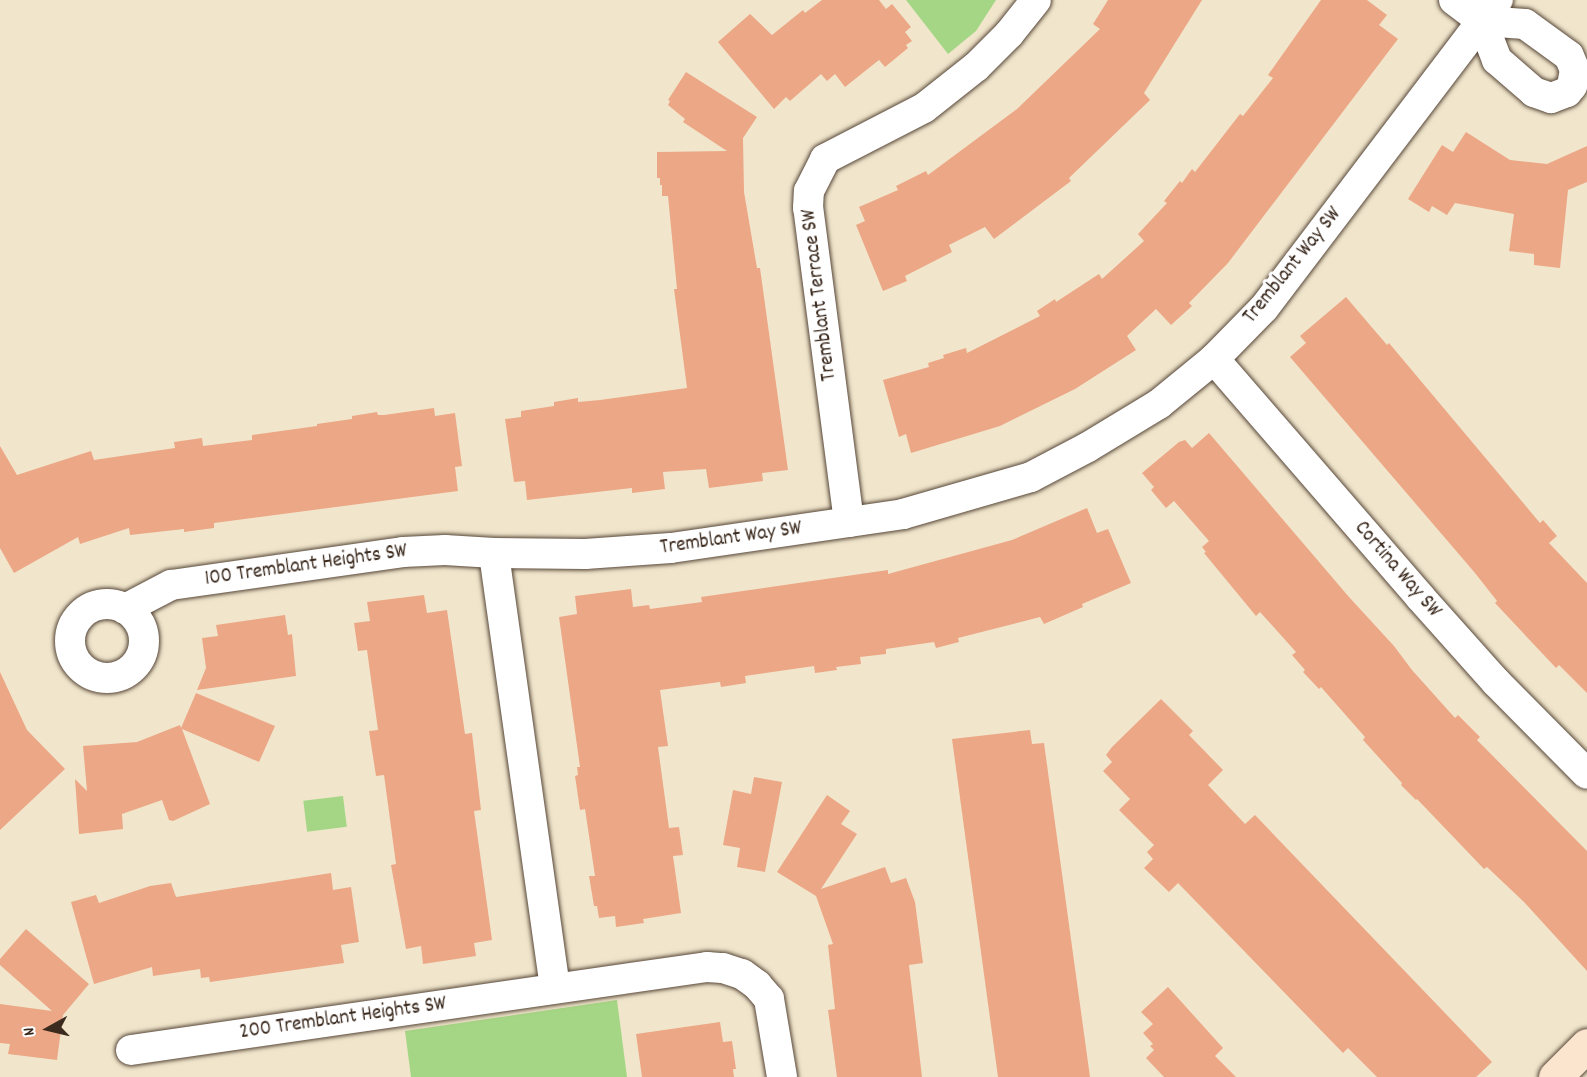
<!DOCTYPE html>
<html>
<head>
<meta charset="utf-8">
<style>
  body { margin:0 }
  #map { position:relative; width:1587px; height:1077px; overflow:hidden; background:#f1e6cc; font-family:Dekko,sans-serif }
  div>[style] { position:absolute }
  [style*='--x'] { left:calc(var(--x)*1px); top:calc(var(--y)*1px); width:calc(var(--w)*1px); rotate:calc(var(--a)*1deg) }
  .green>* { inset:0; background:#a5d685; transform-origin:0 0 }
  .building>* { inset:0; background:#eca786 }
  .roads { filter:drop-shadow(0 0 2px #564638) drop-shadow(0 0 2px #564638) }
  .street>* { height:30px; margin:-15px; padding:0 15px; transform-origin:15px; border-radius:15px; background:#fff }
  .street>.ring { margin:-15px; padding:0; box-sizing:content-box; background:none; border:30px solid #fff; border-radius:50% }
  .secondary>* { height:33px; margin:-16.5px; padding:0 16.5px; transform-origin:16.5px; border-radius:16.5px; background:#fce5cf }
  span { translate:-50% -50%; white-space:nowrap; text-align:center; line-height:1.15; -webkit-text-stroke:6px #fff; paint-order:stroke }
  .street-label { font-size:21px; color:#3b2a1e }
  .north { position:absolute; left:18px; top:999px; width:60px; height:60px; -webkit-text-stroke:4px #fff; paint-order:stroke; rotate:262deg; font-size:16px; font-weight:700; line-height:24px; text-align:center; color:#3b2a1e }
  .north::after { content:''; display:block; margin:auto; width:21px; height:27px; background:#3b2a1e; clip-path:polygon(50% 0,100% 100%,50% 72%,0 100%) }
</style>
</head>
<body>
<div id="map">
  <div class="green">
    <i style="clip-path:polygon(906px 0,996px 0,976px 31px,948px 54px)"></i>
    <i style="left:343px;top:796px;width:31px;height:40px;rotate:83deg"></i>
    <i style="clip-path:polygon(617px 1000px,627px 1077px,411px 1077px,405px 1031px)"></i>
  </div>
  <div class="building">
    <i style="clip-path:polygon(822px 0,879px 0,886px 9px,892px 4px,911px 27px,905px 32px,912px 41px,906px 45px,908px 48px,885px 67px,879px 60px,845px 87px,835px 74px,827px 81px,821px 74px,790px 101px,786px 97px,774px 109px,718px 42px,750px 14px,772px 35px,803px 10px,805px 13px)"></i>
    <i style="clip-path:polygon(1108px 0,1202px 0,1144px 93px,1150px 100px,1069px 178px,1071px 181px,994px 239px,985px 227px,949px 245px,952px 252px,905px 276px,907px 281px,883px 291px,856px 225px,865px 221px,859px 207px,898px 190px,896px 186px,926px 171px,928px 175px,1017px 109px,1100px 29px,1093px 24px)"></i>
    <i style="clip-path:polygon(1321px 0,1367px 0,1387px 15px,1379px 25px,1398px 39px,1228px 263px,1189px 303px,1192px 306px,1171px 325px,1156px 309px,1127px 336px,1136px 350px,1075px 389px,1000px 426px,911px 453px,906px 434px,899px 437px,883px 380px,929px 367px,928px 363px,944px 358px,943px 355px,966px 348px,967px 353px,1040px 316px,1037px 311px,1055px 299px,1056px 302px,1099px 274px,1102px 279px,1144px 241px,1138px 234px,1167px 203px,1164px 201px,1180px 181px,1182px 183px,1192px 169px,1195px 172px,1240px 114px,1243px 116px,1273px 78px,1268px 75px)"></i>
    <i style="clip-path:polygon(686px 72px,757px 117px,743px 138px,744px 192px,757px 268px,760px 268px,788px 470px,762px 473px,763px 481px,709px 488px,706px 469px,663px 472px,665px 489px,632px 493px,632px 488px,527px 500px,525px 481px,514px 482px,505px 419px,521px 417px,521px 411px,554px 406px,554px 402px,578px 398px,578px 402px,600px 400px,687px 388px,674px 289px,677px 289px,668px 196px,662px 196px,662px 185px,660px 185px,660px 178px,657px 178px,657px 152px,727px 151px,683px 122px,685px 119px,668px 105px,670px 101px,668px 100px)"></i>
    <i style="clip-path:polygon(1466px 132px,1510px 160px,1547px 164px,1587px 146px,1587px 182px,1568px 190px,1560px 268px,1534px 265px,1534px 254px,1509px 251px,1514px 214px,1455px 203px,1447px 215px,1432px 206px,1429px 212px,1408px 199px,1442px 145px,1453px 152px)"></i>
    <i style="clip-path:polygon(1346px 297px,1387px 345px,1389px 343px,1540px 523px,1543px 520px,1557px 536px,1549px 543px,1587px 583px,1587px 693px,1559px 665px,1556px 668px,1495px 603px,1497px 601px,1475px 573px,1290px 357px,1306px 343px,1300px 336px)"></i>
    <i style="clip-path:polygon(434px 408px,435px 416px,455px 413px,462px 466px,455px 467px,458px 491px,214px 523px,214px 528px,184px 532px,184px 529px,130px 535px,129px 528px,80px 544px,78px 537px,14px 573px,0 548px,0 446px,17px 475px,91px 451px,94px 460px,175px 448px,174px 442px,202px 438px,203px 446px,252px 440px,252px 435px,317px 426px,317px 424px,352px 419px,352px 416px,377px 412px,378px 415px,384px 415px)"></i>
    <i style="clip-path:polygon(1209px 433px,1349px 597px,1394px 646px,1412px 670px,1455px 718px,1458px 715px,1480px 737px,1477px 740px,1587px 851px,1587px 971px,1524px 902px,1487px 867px,1484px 869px,1417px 799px,1416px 800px,1401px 785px,1402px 783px,1363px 740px,1365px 737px,1321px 687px,1319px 689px,1303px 672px,1305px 670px,1292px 655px,1296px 652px,1260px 612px,1256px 616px,1204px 553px,1206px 552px,1202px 547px,1209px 541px,1174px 501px,1166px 508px,1151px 490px,1154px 487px,1142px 473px,1179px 442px,1185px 440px,1192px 448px)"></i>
    <i style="clip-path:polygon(1087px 508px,1097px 533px,1108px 529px,1131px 583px,1082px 604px,1083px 607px,1044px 624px,1040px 617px,958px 638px,959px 642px,936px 648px,934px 642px,886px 649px,886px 654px,860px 657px,861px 664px,836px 667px,837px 670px,815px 673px,814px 666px,745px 676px,746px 683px,721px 687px,720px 682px,660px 690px,668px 746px,658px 747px,669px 828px,679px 827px,683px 855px,673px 856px,681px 913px,643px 919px,644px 923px,616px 927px,615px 916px,599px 918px,597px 906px,594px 906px,589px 876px,595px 876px,585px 809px,580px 810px,575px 776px,578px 775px,577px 767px,580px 767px,559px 617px,577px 614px,575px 596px,631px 589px,633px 607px,649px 605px,650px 609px,702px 602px,701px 597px,888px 570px,888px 574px,1012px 540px)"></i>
    <i style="clip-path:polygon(424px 595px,427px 613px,447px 610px,465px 734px,472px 733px,481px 810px,474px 811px,492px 940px,474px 943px,476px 956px,423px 964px,421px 946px,406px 949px,391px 865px,396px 864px,384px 775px,376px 776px,369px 731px,378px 730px,367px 650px,358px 651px,354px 623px,370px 621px,367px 602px)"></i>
    <i style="clip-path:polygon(285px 615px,288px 635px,292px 634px,296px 676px,197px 690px,206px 668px,202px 638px,218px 636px,216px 625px)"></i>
    <i style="clip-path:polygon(0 672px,27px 730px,65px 769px,0 830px)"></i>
    <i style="clip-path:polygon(196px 693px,275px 726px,259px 762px,182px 729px,210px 804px,173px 821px,169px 820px,162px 800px,122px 814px,123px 829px,79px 834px,75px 779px,87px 791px,83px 746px,137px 742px,180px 725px,181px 728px)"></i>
    <i style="clip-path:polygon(1161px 699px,1193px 731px,1189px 735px,1223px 770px,1208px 785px,1245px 824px,1255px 815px,1492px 1062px,1476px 1077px,1377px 1077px,1348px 1048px,1343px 1053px,1178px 883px,1169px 892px,1144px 868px,1153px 859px,1147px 852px,1154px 845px,1119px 810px,1130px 799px,1103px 771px,1112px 762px,1106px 755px,1112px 747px)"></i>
    <i style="clip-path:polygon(1030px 730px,1032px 744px,1044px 743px,1090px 1077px,998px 1077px,952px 739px)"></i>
    <i style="clip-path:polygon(754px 777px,782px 782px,765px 872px,737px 867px,740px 848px,723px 845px,733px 790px,751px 794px)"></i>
    <i style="clip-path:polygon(827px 795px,850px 811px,841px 824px,857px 834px,821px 889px,885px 867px,891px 883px,906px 878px,915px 902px,923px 963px,909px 965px,922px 1077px,837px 1077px,828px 1010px,835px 1009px,828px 945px,833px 944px,816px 896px,777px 872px)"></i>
    <i style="clip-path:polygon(331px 873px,333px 890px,351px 887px,359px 942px,341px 945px,344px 963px,210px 982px,209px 977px,201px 978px,200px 969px,153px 976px,152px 967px,94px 984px,71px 902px,96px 895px,99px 903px,150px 886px,171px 883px,176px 897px)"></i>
    <i style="clip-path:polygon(26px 929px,89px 984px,63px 1015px,57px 1060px,8px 1054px,10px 1044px,0 1043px,0 1004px,52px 1011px,0 965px,0 959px)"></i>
    <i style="clip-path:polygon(1168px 987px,1223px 1048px,1215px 1056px,1236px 1077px,1164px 1077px,1146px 1058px,1154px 1050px,1150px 1046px,1153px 1044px,1143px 1033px,1153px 1024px,1141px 1012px)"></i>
    <i style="clip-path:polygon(720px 1022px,723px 1042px,732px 1041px,736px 1069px,733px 1069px,734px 1077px,642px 1077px,636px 1034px)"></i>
  </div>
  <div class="roads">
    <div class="street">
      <i style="--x:1454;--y:0;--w:35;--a:37"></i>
      <i style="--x:1482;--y:21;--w:43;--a:4"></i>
      <i style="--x:1525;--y:24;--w:54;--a:36"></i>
      <i style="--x:1569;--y:56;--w:15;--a:67"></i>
      <i style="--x:1575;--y:70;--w:16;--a:101"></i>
      <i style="--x:1572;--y:86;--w:8;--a:130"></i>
      <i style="--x:1567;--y:92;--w:17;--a:159"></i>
      <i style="--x:1551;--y:98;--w:18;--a:-161"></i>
      <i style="--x:1534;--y:92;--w:49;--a:-139.1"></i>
      <i style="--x:1497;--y:60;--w:42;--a:-111"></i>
      <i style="--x:1214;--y:359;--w:315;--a:49.1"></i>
      <i style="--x:1420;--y:597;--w:114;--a:48.2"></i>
      <i style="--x:1496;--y:682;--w:129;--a:45.3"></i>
      <i style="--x:849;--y:522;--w:317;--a:-97.4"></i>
      <i style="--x:808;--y:208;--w:17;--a:-87"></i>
      <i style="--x:809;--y:191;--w:36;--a:-63"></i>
      <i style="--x:825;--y:159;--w:111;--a:-27.3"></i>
      <i style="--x:924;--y:108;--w:66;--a:-38.3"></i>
      <i style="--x:976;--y:67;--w:47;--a:-45"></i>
      <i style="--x:1009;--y:34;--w:43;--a:-51.5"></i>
      <i class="ring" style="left:70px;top:604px;width:44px;height:44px"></i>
      <i style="--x:125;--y:609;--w:52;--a:-27.6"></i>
      <i style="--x:171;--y:585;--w:234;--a:-8.1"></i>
      <i style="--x:403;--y:552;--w:42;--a:-2.7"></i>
      <i style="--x:445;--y:550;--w:49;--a:3.5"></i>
      <i style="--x:555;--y:988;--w:439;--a:-98"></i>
      <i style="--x:494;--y:553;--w:91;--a:0.6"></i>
      <i style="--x:585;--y:554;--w:86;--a:-4"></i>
      <i style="--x:671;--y:548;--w:234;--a:-8.3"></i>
      <i style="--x:903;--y:514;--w:133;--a:-16.1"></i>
      <i style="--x:1031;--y:477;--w:64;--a:-27.8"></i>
      <i style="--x:1088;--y:447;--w:83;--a:-31.2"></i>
      <i style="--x:1159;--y:404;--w:71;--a:-39.3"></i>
      <i style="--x:1214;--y:359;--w:71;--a:-45.6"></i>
      <i style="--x:1264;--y:308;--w:387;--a:-52.8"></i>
      <i style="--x:131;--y:1050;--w:582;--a:-8.2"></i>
      <i style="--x:707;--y:967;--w:16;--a:4"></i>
      <i style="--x:723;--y:968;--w:20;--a:18"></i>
      <i style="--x:742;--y:974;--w:19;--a:36"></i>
      <i style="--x:757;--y:985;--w:18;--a:49"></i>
      <i style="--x:769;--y:999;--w:79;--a:80.5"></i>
    </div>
    <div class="secondary">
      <i style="--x:1555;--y:1077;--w:45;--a:-45"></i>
    </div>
  </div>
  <div class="street-label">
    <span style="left:1293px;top:266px;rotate:-51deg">Tremblant Way SW</span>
    <span style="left:820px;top:295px;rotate:-97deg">Tremblant Terrace SW</span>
    <span style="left:731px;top:539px;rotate:-8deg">Tremblant Way SW</span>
    <span style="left:306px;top:566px;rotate:-8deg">100 Tremblant Heights SW</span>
    <span style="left:1397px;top:570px;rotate:49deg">Cortina Way SW</span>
    <span style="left:343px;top:1019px;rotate:-8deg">200 Tremblant Heights SW</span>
  </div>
  <div class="north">N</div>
</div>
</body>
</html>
